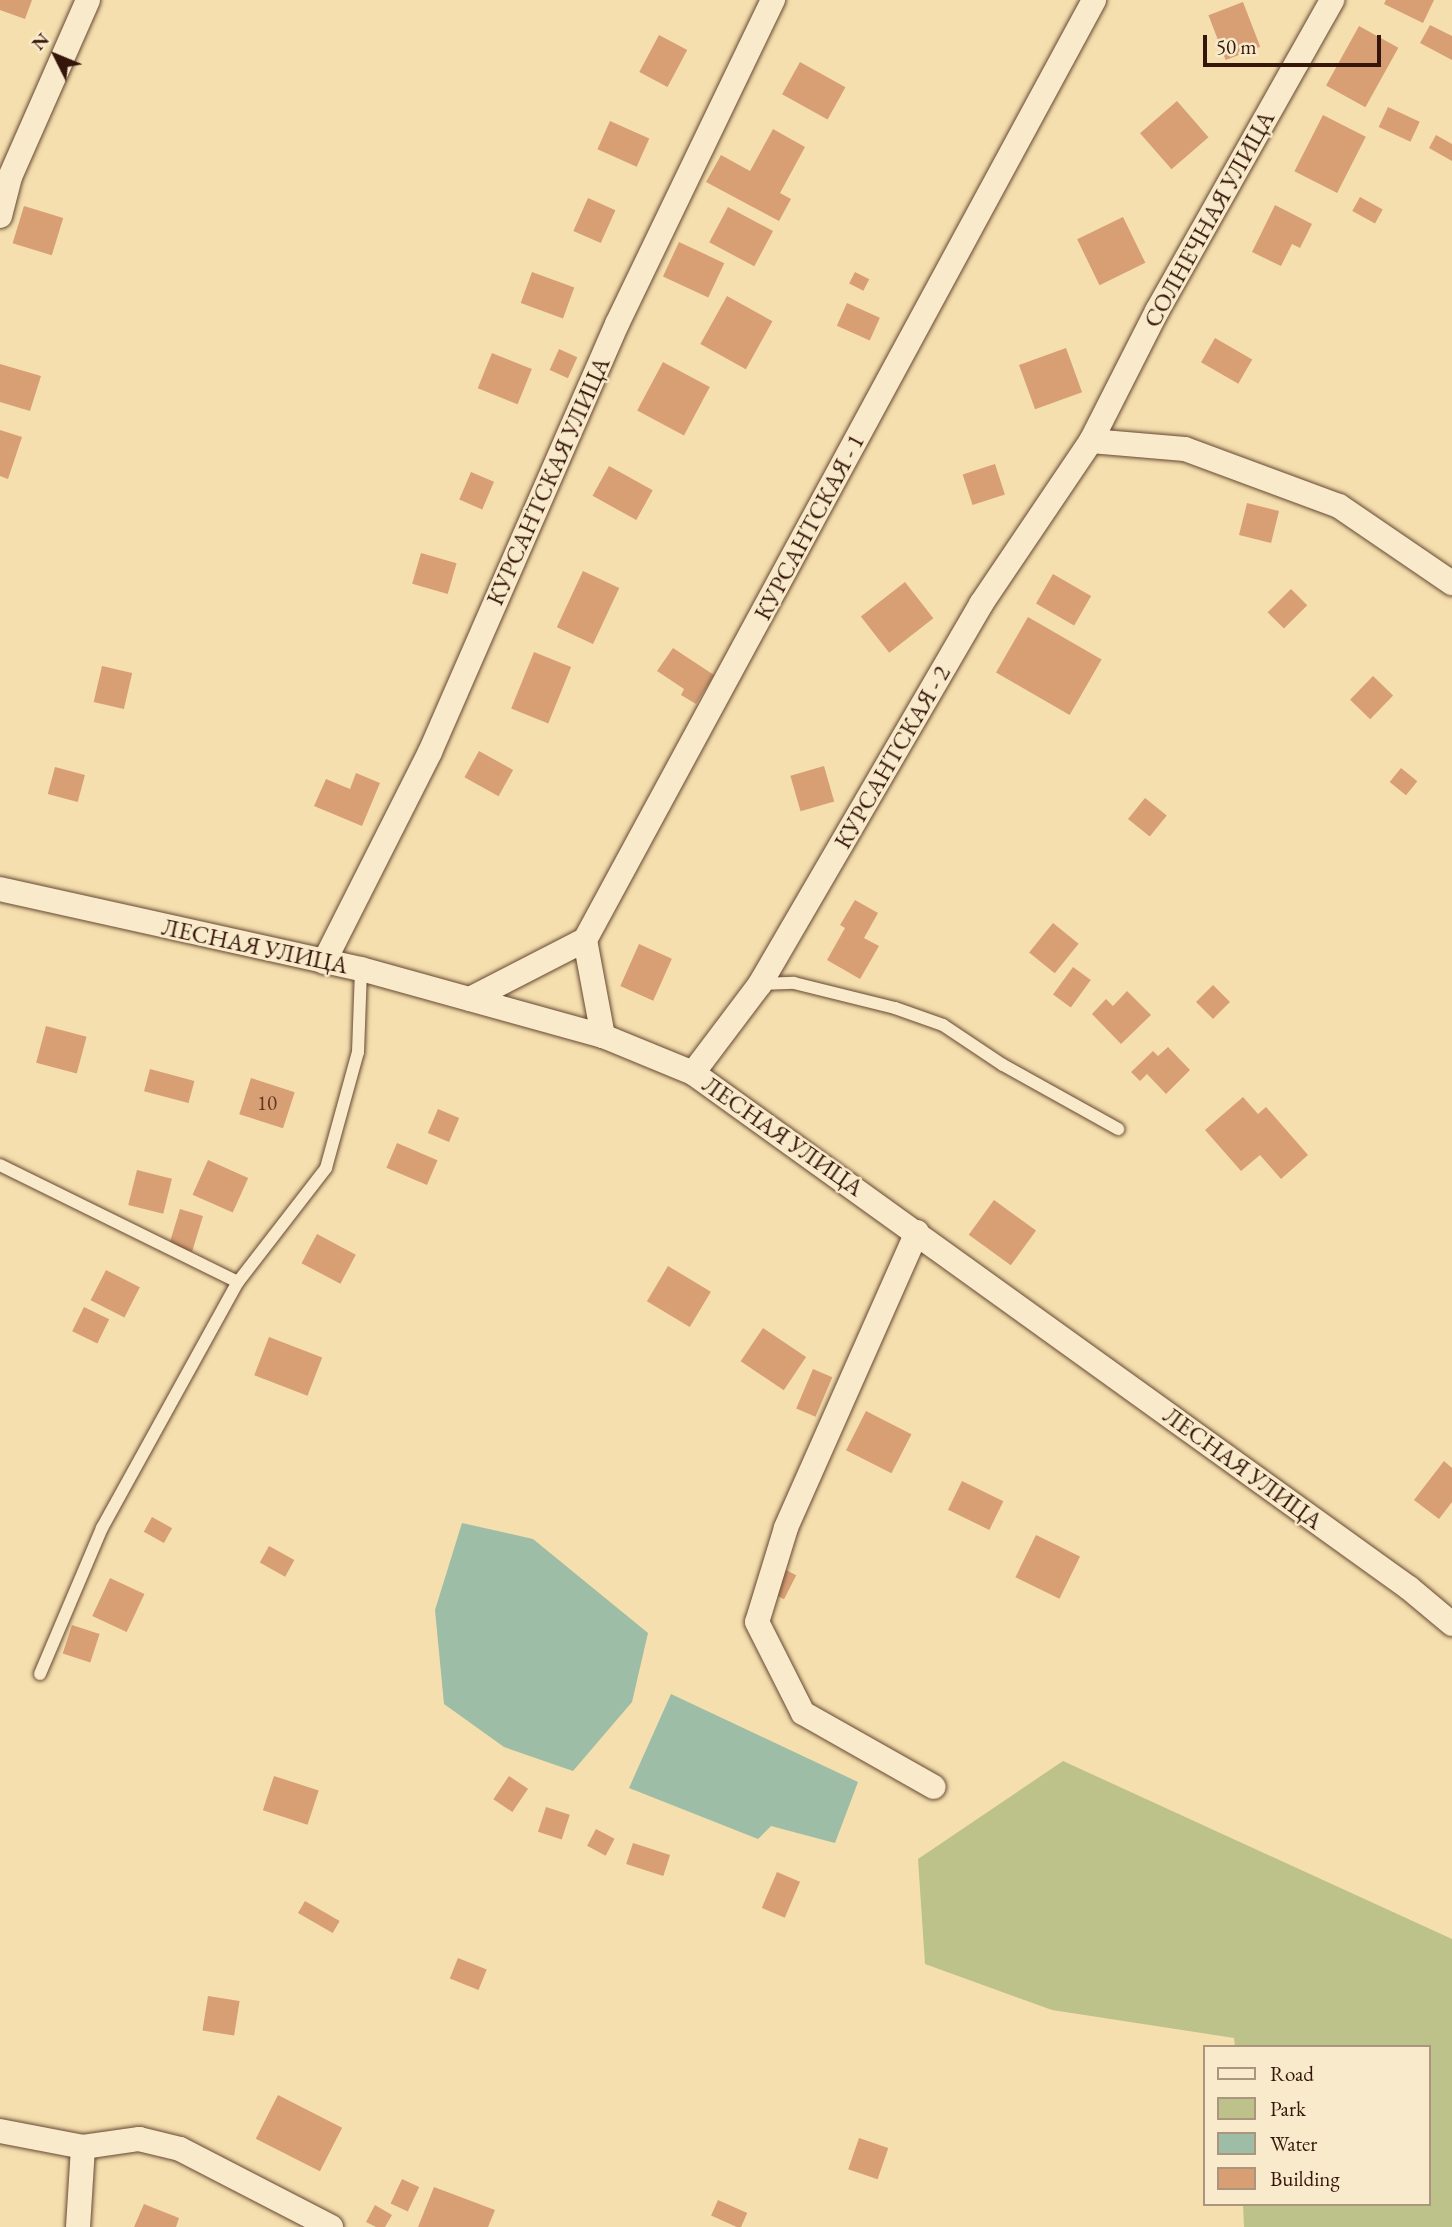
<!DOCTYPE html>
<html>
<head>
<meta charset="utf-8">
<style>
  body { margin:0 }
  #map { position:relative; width:1452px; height:2227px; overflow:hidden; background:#f5dfae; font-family:"EB Garamond",serif }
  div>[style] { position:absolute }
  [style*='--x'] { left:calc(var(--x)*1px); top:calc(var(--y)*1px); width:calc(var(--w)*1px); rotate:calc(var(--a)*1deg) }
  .green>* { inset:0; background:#bcc28a }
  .water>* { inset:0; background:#9dbda6 }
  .building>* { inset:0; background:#d89f75; transform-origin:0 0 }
  .roads { filter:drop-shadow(0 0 2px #664833) drop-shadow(0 0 2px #664833) }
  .service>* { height:12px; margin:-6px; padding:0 6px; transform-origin:6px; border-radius:6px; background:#f8eaca }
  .minor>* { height:24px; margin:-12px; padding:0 12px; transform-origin:12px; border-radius:12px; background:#f8eaca }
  span { translate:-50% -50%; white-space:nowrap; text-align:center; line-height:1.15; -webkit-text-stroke:5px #f8eaca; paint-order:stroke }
  .number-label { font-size:21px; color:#5e3825 }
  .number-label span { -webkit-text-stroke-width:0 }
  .street-label { font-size:24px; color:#36160a }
  .legend { position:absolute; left:1203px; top:2045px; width:228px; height:161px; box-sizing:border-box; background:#f8eaca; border:2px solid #aa957d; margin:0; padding:9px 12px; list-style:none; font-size:21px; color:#36160a }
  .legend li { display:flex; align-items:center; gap:14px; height:35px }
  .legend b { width:35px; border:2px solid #aa957d }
  .north { position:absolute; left:21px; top:21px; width:70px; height:70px; -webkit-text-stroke:5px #f8eaca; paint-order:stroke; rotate:313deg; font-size:19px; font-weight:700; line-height:28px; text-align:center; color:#36160a }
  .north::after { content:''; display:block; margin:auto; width:24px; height:32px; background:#36160a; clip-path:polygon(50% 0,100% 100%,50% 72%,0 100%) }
  .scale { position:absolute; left:1203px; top:35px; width:178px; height:32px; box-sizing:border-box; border:4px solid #36160a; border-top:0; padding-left:9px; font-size:21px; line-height:24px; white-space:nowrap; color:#36160a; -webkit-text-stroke:5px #f8eaca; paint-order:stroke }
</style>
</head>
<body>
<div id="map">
  <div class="green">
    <i style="clip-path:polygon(1063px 1761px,1452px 1939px,1452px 2227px,1244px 2227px,1243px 2204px,1429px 2204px,1429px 2047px,1235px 2047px,1234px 2038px,1052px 2010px,925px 1964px,918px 1859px)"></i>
  </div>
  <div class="water">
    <i style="clip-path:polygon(462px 1523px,533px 1539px,648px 1633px,632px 1702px,573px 1771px,504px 1747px,444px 1704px,435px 1610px)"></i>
    <i style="clip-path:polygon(671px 1694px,858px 1782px,835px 1843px,771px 1826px,758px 1839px,629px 1788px)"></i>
  </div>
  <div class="building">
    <i style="clip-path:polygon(0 0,32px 0,25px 19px,0 10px)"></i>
    <i style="clip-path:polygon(1386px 0,1434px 0,1423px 23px,1384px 4px)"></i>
    <i style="left:1243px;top:2px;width:48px;height:37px;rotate:69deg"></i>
    <i style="clip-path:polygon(1430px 25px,1452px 36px,1452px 60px,1420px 43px)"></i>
    <i style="left:1359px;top:26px;width:45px;height:68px;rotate:29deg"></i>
    <i style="left:659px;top:35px;width:32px;height:42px;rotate:28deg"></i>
    <i style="left:800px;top:62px;width:52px;height:37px;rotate:29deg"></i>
    <i style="left:1177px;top:101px;width:48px;height:49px;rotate:49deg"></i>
    <i style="left:1388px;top:107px;width:35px;height:22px;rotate:25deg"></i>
    <i style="left:1323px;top:115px;width:48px;height:63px;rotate:27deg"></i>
    <i style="left:610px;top:121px;width:43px;height:31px;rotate:24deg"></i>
    <i style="clip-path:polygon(773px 129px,805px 147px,780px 193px,791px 199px,779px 221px,706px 182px,721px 155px,750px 171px)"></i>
    <i style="clip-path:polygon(1436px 135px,1452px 144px,1452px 161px,1429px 148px)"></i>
    <i style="left:1360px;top:197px;width:26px;height:16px;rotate:29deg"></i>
    <i style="left:588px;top:198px;width:30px;height:36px;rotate:24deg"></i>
    <i style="clip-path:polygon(1275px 205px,1312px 224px,1300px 248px,1292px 244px,1281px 266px,1252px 252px)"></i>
    <i style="left:24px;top:206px;width:41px;height:39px;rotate:17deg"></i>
    <i style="left:728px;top:207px;width:51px;height:40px;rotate:28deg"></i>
    <i style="left:1123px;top:217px;width:51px;height:51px;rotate:64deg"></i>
    <i style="left:679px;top:242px;width:50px;height:38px;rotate:25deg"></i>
    <i style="left:532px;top:272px;width:45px;height:33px;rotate:20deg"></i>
    <i style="left:855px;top:272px;width:16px;height:13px;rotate:27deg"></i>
    <i style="left:727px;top:296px;width:52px;height:55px;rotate:29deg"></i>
    <i style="left:847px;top:303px;width:36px;height:25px;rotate:24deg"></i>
    <i style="left:1215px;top:338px;width:43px;height:28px;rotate:30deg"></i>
    <i style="left:1066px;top:348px;width:47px;height:50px;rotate:70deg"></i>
    <i style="left:559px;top:349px;width:20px;height:23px;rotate:24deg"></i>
    <i style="left:492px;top:353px;width:43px;height:38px;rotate:22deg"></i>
    <i style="left:663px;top:362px;width:53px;height:55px;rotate:28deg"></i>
    <i style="clip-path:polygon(0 364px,41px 376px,30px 411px,0 402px)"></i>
    <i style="clip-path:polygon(0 430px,22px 437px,8px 479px,0 476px)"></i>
    <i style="left:995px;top:464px;width:32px;height:34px;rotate:72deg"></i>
    <i style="left:609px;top:466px;width:50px;height:34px;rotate:29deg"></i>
    <i style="left:471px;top:472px;width:25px;height:30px;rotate:23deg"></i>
    <i style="left:1247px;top:503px;width:33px;height:33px;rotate:14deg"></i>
    <i style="left:421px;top:553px;width:37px;height:32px;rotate:16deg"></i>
    <i style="left:583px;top:571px;width:40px;height:62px;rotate:25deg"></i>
    <i style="left:1053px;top:574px;width:44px;height:34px;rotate:30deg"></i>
    <i style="left:905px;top:582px;width:46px;height:56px;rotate:52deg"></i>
    <i style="left:1291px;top:589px;width:23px;height:33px;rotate:45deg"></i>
    <i style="left:1028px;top:617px;width:85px;height:64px;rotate:30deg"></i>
    <i style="clip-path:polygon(673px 648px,714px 675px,696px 704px,681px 695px,684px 689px,657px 671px)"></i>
    <i style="left:534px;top:652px;width:40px;height:61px;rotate:22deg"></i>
    <i style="left:102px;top:666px;width:31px;height:37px;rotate:13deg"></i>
    <i style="left:1373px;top:676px;width:28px;height:33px;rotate:44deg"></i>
    <i style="left:479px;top:751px;width:39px;height:30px;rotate:29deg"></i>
    <i style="left:824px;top:766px;width:37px;height:35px;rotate:74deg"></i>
    <i style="left:55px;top:767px;width:31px;height:28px;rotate:15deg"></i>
    <i style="left:1401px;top:768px;width:21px;height:18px;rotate:39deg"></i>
    <i style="clip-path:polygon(356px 773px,380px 783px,362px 826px,314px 806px,326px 779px,350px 789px)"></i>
    <i style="left:1145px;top:798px;width:28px;height:27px;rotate:39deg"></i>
    <i style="clip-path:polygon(855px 900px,878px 913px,864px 938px,879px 946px,860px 979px,827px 960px,845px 928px,840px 925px)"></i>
    <i style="left:1053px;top:923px;width:33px;height:38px;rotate:39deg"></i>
    <i style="left:639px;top:944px;width:36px;height:46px;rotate:24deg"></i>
    <i style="left:1073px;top:967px;width:22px;height:34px;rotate:36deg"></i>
    <i style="left:1213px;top:985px;width:24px;height:24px;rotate:45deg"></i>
    <i style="clip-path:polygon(1127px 991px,1151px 1015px,1121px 1044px,1092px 1014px,1106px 999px,1113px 1006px)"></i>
    <i style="left:46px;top:1026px;width:42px;height:38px;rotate:15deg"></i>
    <i style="clip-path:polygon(1168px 1047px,1190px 1070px,1166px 1094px,1147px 1074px,1140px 1081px,1131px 1072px,1153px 1051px,1158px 1056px)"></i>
    <i style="left:150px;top:1069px;width:46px;height:23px;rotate:15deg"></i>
    <i style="left:251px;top:1078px;width:46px;height:38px;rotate:18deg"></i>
    <i style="clip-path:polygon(1243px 1097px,1258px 1114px,1266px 1107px,1308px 1155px,1281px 1179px,1260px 1155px,1241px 1171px,1205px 1130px)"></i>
    <i style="left:438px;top:1109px;width:23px;height:26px;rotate:23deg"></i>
    <i style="left:397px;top:1143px;width:44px;height:27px;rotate:23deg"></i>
    <i style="left:208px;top:1160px;width:44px;height:38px;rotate:24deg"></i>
    <i style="left:137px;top:1170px;width:36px;height:36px;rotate:14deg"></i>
    <i style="left:994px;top:1200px;width:52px;height:43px;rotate:36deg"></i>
    <i style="left:180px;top:1209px;width:24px;height:37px;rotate:17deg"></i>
    <i style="left:317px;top:1234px;width:44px;height:33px;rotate:28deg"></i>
    <i style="left:668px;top:1266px;width:50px;height:41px;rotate:31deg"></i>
    <i style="left:106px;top:1270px;width:38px;height:34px;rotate:27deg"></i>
    <i style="left:84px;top:1307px;width:28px;height:27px;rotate:26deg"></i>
    <i style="left:763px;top:1328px;width:52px;height:40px;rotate:34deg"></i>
    <i style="left:269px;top:1337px;width:57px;height:41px;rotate:21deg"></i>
    <i style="left:813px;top:1369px;width:21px;height:43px;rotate:23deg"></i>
    <i style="left:866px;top:1411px;width:51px;height:44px;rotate:27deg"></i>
    <i style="clip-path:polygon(1444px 1461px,1452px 1468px,1452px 1502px,1439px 1519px,1414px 1500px)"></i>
    <i style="left:962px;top:1481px;width:46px;height:32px;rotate:26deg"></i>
    <i style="left:152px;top:1517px;width:23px;height:17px;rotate:29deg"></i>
    <i style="left:1036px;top:1535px;width:49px;height:47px;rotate:26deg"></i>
    <i style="left:269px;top:1546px;width:29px;height:19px;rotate:29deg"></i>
    <i style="left:782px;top:1568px;width:16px;height:27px;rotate:27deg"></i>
    <i style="left:110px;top:1578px;width:38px;height:42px;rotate:25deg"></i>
    <i style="left:72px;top:1625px;width:29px;height:30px;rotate:18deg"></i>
    <i style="left:274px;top:1776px;width:47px;height:36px;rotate:18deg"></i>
    <i style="left:509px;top:1776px;width:23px;height:28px;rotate:34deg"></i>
    <i style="left:546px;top:1807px;width:25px;height:26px;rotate:18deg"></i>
    <i style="left:596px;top:1829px;width:21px;height:19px;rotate:28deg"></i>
    <i style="left:633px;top:1843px;width:39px;height:22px;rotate:18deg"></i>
    <i style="left:777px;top:1872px;width:25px;height:39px;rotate:23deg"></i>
    <i style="left:305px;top:1901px;width:40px;height:14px;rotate:30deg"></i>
    <i style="left:458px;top:1958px;width:31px;height:22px;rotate:22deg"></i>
    <i style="left:208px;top:1996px;width:32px;height:35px;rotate:9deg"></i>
    <i style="left:278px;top:2095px;width:72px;height:49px;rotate:27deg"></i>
    <i style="left:859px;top:2138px;width:31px;height:33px;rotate:19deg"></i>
    <i style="left:402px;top:2179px;width:19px;height:27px;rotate:25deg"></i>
    <i style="clip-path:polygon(434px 2187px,495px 2210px,488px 2227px,418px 2227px)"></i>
    <i style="left:718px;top:2200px;width:32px;height:17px;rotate:24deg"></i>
    <i style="clip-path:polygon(144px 2204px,179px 2218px,176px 2227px,134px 2227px)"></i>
    <i style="clip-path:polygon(375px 2205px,392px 2215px,385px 2227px,376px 2227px,366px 2222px)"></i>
  </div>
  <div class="roads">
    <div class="service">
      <i style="--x:760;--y:984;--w:34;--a:-2"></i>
      <i style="--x:794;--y:983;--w:104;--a:13.9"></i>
      <i style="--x:895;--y:1008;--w:51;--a:19.5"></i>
      <i style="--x:943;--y:1025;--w:72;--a:33.7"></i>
      <i style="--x:1003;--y:1065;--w:132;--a:29.1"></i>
      <i style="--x:0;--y:1165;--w:265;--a:26.2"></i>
      <i style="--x:40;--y:1674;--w:159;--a:-67"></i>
      <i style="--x:102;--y:1528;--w:281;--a:-61.1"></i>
      <i style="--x:238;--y:1282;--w:144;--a:-52.3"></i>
      <i style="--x:326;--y:1168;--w:120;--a:-74.6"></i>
      <i style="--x:358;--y:1052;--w:83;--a:-87.9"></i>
    </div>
    <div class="minor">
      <i style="--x:0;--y:216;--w:40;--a:-75.6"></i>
      <i style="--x:10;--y:177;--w:193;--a:-66.2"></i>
      <i style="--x:1091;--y:441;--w:94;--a:4.9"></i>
      <i style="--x:1185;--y:449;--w:164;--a:20.3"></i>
      <i style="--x:1339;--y:506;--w:137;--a:34.3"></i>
      <i style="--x:0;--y:889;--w:370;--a:12.5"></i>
      <i style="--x:361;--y:969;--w:251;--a:15.5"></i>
      <i style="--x:603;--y:1036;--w:97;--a:22.3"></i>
      <i style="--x:693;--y:1073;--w:882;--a:35.73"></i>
      <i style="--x:1409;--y:1588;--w:56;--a:39.9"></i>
      <i style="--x:585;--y:940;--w:98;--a:79.4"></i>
      <i style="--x:324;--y:962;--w:235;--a:-63.2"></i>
      <i style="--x:430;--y:752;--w:467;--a:-66.4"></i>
      <i style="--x:617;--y:324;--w:360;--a:-64.3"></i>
      <i style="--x:470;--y:999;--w:129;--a:-27.2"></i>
      <i style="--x:585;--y:940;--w:1069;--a:-61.56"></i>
      <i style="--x:693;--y:1073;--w:111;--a:-53"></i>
      <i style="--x:760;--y:984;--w:440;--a:-59.8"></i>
      <i style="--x:981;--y:604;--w:197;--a:-56"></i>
      <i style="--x:1091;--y:441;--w:146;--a:-63.1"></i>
      <i style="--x:1157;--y:311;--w:357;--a:-60.6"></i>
      <i style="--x:917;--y:1232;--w:324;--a:113.9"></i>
      <i style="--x:786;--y:1528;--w:98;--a:107.1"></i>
      <i style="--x:757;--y:1622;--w:102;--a:63.2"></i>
      <i style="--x:803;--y:1713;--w:150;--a:29.5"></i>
      <i style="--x:0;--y:2131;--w:85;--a:10.9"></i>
      <i style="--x:83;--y:2147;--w:57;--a:-8.1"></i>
      <i style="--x:139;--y:2139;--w:42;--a:13.7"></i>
      <i style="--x:180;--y:2149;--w:170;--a:27.3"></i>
      <i style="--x:78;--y:2227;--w:80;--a:-86.4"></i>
    </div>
  </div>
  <div class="number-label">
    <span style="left:267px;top:1103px">10</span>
  </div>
  <div class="street-label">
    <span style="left:1209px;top:219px;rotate:-61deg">СОЛНЕЧНАЯ УЛИЦА</span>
    <span style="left:548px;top:481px;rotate:-66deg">КУРСАНТСКАЯ УЛИЦА</span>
    <span style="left:809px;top:527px;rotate:-62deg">КУРСАНТСКАЯ - 1</span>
    <span style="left:892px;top:757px;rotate:-60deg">КУРСАНТСКАЯ - 2</span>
    <span style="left:255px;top:946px;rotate:12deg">ЛЕСНАЯ УЛИЦА</span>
    <span style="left:783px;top:1136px;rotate:35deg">ЛЕСНАЯ УЛИЦА</span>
    <span style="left:1243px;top:1468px;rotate:36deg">ЛЕСНАЯ УЛИЦА</span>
  </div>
  <ul class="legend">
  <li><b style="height:9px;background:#f8eaca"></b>Road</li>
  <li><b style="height:19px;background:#bcc28a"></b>Park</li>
  <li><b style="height:19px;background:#9dbda6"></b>Water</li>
  <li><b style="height:19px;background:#d89f75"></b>Building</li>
  </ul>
  <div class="north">N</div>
  <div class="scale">50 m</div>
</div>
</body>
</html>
